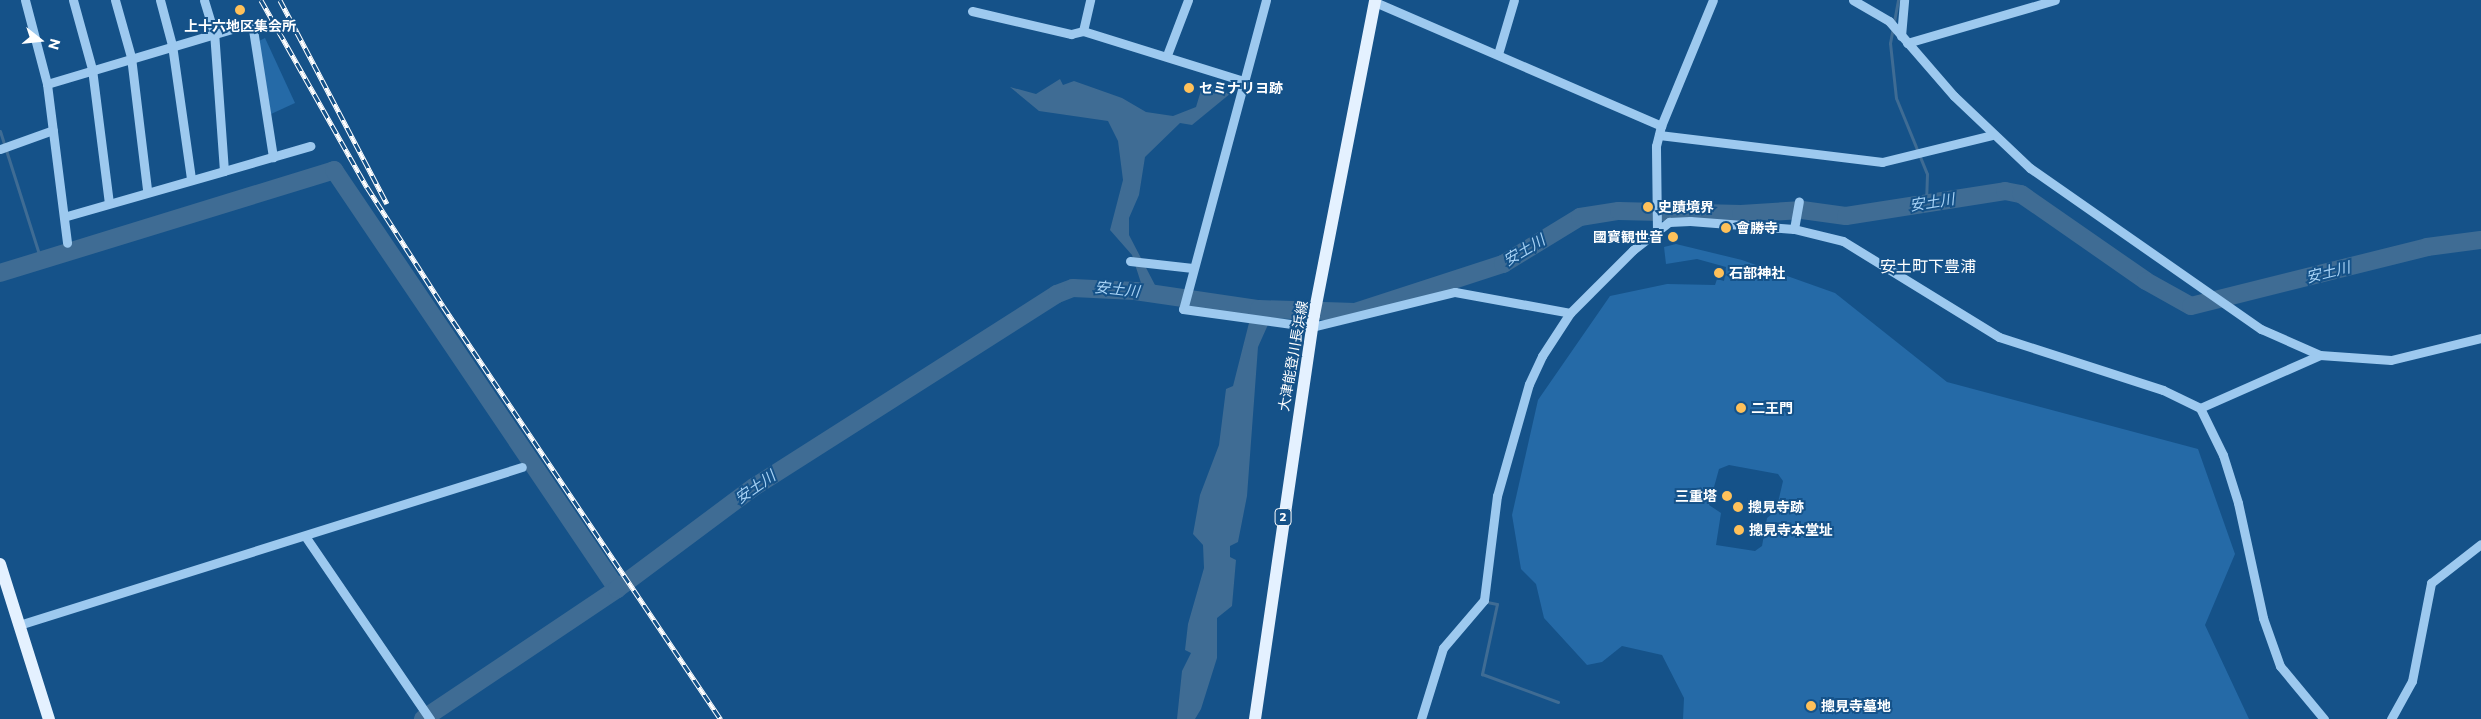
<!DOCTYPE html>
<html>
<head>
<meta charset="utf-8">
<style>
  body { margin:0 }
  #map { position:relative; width:2481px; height:719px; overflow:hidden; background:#155289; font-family:Commissioner,"Noto Sans JP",sans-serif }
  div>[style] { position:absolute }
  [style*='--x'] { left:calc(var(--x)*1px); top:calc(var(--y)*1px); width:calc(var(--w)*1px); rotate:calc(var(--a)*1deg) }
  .green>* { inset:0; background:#256aa7 }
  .water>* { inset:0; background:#3f6c94 }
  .stream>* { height:3px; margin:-1.5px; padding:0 1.5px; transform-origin:1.5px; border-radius:1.5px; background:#3f6c94 }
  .river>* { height:18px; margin:-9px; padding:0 9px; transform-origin:9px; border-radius:9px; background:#3f6c94 }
  .minor>* { height:9px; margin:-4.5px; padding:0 4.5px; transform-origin:4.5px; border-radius:4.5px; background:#9dc9ef }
  .major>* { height:12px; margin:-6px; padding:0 6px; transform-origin:6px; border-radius:6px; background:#e4f1ff }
  .rail>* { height:5px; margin-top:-2.5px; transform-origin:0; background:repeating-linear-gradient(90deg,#155289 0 9px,#fff 0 18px); box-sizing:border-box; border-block:1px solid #fff }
  .dots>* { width:14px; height:14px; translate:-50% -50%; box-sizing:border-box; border:2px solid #155289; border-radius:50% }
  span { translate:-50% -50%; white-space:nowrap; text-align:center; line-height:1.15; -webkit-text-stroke:4px #155289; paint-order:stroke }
  .shield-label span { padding:1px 4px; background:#155289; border:1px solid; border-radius:4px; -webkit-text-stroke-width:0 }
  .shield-label { font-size:12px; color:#fff; font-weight:700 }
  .poi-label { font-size:14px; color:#fff; font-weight:700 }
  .left { translate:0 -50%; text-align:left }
  .right { translate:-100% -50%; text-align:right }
  .street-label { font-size:14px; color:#fff }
  .water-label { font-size:15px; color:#a8d3f6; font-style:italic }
  .quarter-label { font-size:16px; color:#fff }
  .north { position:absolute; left:15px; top:15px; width:50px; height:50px; -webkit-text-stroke:4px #155289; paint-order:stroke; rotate:106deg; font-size:14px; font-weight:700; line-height:20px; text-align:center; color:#fff }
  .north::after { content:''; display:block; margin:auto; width:18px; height:22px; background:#fff; clip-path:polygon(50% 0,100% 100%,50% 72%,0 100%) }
</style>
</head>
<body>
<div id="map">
  <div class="green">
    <i style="clip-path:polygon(265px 38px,295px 103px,271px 114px,259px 41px)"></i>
    <i style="clip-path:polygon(evenodd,1676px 244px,1742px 260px,1835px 293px,1947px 382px,2198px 449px,2235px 554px,2205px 625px,2249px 719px,1683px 719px,1684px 698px,1662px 655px,1622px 646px,1602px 662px,1587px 665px,1544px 618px,1536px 584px,1521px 569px,1512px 515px,1538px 400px,1610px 296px,1667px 284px,1715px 285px,1717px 279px,1724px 281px,1726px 267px,1697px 259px,1666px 264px,1664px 247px,1676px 244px,1729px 465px,1778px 474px,1783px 481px,1776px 511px,1767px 518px,1762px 546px,1755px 551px,1716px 545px,1721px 513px,1709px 505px,1719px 469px,1729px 465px)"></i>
  </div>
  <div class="water">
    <i style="clip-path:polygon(1060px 79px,1063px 85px,1074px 81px,1122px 98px,1146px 112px,1173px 116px,1196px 107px,1203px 84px,1231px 93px,1192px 125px,1180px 123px,1145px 157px,1139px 195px,1129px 218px,1129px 235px,1155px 285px,1137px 285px,1141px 283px,1132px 255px,1110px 230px,1123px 180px,1118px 141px,1108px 121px,1039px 111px,1010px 87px,1036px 94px)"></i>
    <i style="clip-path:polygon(1251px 315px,1271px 318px,1258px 347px,1247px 496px,1238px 542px,1230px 546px,1230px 557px,1236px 560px,1232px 606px,1217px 618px,1217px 658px,1201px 709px,1195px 719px,1177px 719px,1182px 671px,1191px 653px,1185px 650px,1188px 624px,1204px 568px,1203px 545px,1193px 534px,1200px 495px,1219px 445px,1226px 389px,1233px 386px)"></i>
  </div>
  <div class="stream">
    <i style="--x:1898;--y:0;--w:44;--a:100.5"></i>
    <i style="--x:1890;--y:43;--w:55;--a:83.8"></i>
    <i style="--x:1896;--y:98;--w:82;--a:67.8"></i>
    <i style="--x:1927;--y:174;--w:30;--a:92"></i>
    <i style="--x:0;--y:131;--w:135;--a:72.4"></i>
    <i style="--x:1487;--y:602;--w:10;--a:11"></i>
    <i style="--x:1497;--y:604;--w:72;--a:102.1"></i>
    <i style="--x:1482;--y:674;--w:81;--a:20.2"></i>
  </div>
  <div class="river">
    <i style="--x:0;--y:273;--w:350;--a:-17.1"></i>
    <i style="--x:334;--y:170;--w:506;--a:55.96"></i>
    <i style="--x:423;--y:719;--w:234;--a:-33.8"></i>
    <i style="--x:617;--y:589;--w:171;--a:-36.7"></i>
    <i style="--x:754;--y:487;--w:359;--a:-32.5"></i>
    <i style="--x:1057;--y:294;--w:17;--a:-21"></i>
    <i style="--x:1073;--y:288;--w:62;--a:2.8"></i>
    <i style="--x:1135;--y:291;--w:125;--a:8.3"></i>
    <i style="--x:1259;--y:309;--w:96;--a:1.8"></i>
    <i style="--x:1355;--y:312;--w:156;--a:-18"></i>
    <i style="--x:1503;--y:264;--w:90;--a:-31.4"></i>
    <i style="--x:1580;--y:217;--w:39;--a:-9"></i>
    <i style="--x:1619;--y:211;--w:122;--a:1.4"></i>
    <i style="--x:1741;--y:214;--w:61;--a:-3.8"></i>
    <i style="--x:1802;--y:210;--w:44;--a:7.8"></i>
    <i style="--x:1846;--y:216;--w:161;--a:-8.9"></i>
    <i style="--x:2005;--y:191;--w:16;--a:11"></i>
    <i style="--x:2021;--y:194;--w:152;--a:34.8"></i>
    <i style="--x:2146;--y:281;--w:51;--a:29.1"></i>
    <i style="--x:2191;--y:306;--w:243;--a:-14"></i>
    <i style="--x:2427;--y:247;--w:54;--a:-7.4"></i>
  </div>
  <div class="minor">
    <i style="--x:25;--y:0;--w:87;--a:75.3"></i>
    <i style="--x:47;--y:84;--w:160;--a:82.8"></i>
    <i style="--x:73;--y:0;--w:72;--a:74.6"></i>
    <i style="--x:92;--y:69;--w:135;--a:82.8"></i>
    <i style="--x:115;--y:0;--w:59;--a:74.3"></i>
    <i style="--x:131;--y:57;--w:134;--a:83.1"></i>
    <i style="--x:160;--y:0;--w:47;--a:75.1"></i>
    <i style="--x:172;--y:45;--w:135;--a:81.9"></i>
    <i style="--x:1266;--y:0;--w:320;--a:105"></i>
    <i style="--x:1183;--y:309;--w:130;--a:7.9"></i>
    <i style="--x:1312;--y:327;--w:147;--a:-13.8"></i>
    <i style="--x:1455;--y:292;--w:117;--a:10.3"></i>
    <i style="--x:1853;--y:0;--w:42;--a:30.3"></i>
    <i style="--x:1889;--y:21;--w:99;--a:49.1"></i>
    <i style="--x:1954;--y:96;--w:105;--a:43.5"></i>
    <i style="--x:2030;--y:168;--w:282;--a:34.9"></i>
    <i style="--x:2261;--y:329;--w:64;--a:23.8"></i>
    <i style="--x:2320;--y:355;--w:71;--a:4"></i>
    <i style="--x:2391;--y:360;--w:93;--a:-13.7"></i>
    <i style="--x:1375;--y:2;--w:312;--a:23.4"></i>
    <i style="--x:972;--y:11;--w:102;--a:13.1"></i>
    <i style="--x:1071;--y:34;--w:12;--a:-14"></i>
    <i style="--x:1083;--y:31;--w:169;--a:17.3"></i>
    <i style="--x:1083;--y:31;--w:32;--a:-77"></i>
    <i style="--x:1901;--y:36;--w:36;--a:-85"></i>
    <i style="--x:1907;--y:43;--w:154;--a:-16.2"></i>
    <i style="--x:1498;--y:54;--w:56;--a:-73.5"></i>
    <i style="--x:1167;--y:55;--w:59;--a:-69.1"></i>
    <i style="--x:47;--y:84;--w:214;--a:-16.6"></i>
    <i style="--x:252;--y:23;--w:136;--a:81.1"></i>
    <i style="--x:1659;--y:135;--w:225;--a:6.9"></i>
    <i style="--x:1882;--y:162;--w:113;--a:-13.8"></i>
    <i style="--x:0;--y:149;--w:56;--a:-19.7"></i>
    <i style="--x:224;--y:171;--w:90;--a:-16.2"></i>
    <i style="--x:67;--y:216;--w:163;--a:-16"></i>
    <i style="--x:224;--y:171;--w:138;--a:-94.1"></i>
    <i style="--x:214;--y:33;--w:34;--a:-107"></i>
    <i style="--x:1794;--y:229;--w:28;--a:-80"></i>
    <i style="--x:1657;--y:231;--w:85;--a:-90.7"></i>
    <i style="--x:1656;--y:146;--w:21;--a:-76"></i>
    <i style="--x:1661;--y:126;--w:136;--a:-67.6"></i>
    <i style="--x:1130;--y:261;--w:63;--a:6.3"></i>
    <i style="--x:2200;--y:408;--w:131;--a:-23.8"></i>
    <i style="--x:305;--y:536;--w:222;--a:55.7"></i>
    <i style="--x:19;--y:625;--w:527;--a:-17.44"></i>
    <i style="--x:1421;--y:719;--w:74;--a:-72.8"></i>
    <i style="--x:1443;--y:648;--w:63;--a:-49.5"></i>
    <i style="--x:1484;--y:600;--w:105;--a:-82.9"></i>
    <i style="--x:1497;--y:496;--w:116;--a:-74.1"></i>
    <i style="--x:1529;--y:384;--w:31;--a:-65"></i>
    <i style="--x:1542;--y:356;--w:51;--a:-56.9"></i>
    <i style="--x:1570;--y:313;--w:89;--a:-45"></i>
    <i style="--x:1633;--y:250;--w:46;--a:-37.9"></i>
    <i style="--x:1669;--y:222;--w:21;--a:-3"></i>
    <i style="--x:1690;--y:221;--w:104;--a:4.4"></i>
    <i style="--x:1794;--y:229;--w:50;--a:13.8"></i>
    <i style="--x:1843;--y:241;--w:183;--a:31.6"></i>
    <i style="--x:1999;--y:337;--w:172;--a:17.9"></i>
    <i style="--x:2163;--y:390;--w:41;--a:25.9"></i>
    <i style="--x:2200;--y:408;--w:52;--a:63.9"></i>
    <i style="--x:2223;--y:455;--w:50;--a:72.6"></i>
    <i style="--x:2238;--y:503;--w:118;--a:77.7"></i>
    <i style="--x:2263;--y:618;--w:51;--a:70.5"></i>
    <i style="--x:2280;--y:666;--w:69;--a:50.3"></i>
    <i style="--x:2391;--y:719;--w:43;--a:-61.1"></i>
    <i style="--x:2412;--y:681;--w:100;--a:-79"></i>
    <i style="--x:2431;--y:583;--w:63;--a:-38"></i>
  </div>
  <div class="major">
    <i style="--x:0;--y:564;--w:163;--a:72.5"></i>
    <i style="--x:1255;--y:719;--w:408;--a:-81.7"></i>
    <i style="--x:1314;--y:315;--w:321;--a:-79"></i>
  </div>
  <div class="rail">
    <i style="--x:261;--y:0;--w:215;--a:60.5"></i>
    <i style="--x:367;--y:187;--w:141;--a:57.4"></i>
    <i style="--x:443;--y:306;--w:498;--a:56.1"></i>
    <i style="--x:280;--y:0;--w:230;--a:62.3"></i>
  </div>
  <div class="dots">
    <i style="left:240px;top:10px;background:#ffc15a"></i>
    <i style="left:1189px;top:88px;background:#ffc15a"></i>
    <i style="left:1648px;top:207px;background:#ffc15a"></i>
    <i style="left:1726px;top:228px;background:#ffc15a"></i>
    <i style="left:1673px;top:237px;background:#ffc15a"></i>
    <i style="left:1719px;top:273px;background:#ffc15a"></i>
    <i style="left:1741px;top:408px;background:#ffc15a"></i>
    <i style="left:1727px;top:496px;background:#ffc15a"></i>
    <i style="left:1738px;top:507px;background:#ffc15a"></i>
    <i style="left:1739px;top:530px;background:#ffc15a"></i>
    <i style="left:1811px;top:706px;background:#ffc15a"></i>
  </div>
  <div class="shield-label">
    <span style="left:1283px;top:517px">2</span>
  </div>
  <div class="poi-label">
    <span style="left:240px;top:26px">上十六地区集会所</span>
    <span class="left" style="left:1199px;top:88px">セミナリヨ跡</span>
    <span class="left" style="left:1658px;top:207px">史蹟境界</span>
    <span class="left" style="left:1736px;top:228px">會勝寺</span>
    <span class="right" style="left:1663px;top:237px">國寳観世音</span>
    <span class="left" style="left:1729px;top:273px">石部神社</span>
    <span class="left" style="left:1751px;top:408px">二王門</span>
    <span class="right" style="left:1717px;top:496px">三重塔</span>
    <span class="left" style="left:1748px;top:507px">摠見寺跡</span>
    <span class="left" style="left:1749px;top:530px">摠見寺本堂址</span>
    <span class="left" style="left:1821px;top:706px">摠見寺墓地</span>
  </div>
  <div class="street-label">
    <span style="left:1293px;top:356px;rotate:-80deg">大津能登川長浜線</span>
  </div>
  <div class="water-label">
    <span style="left:1932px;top:202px;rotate:-9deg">安土川</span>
    <span style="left:1524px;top:250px;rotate:-31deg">安土川</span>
    <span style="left:2328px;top:272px;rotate:-14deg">安土川</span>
    <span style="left:1117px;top:289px;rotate:6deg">安土川</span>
    <span style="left:755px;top:487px;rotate:-35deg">安土川</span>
  </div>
  <div class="quarter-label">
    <span style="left:1928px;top:266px">安土町下豊浦</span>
  </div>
  <div class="north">N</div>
</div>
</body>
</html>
